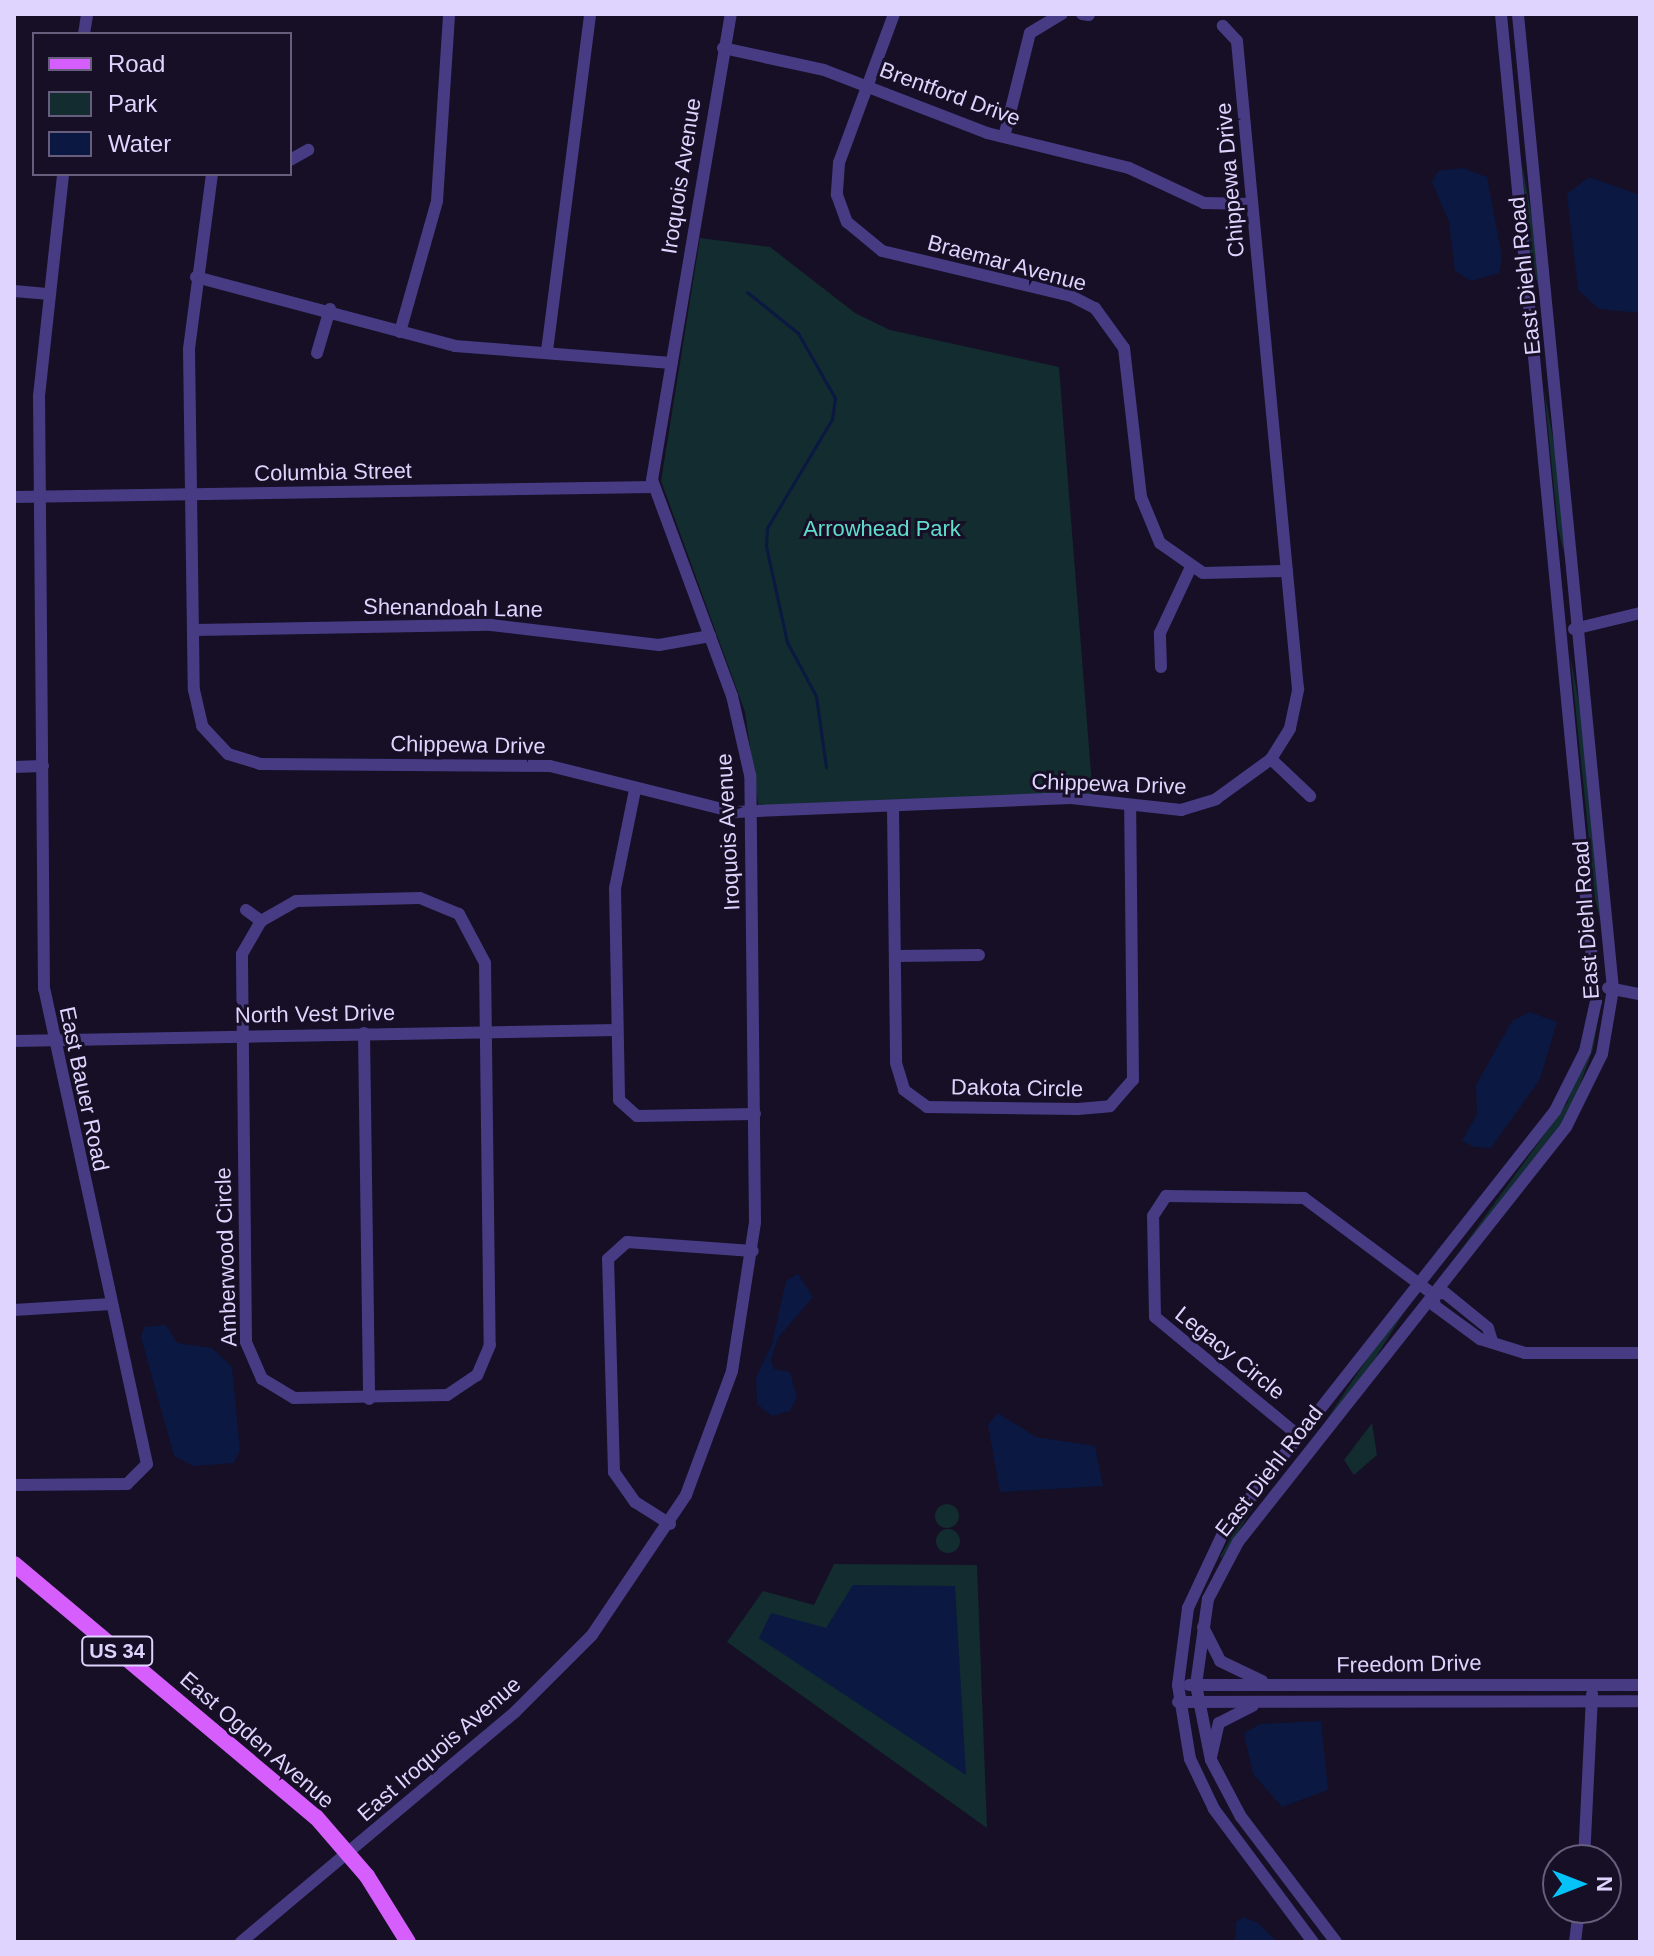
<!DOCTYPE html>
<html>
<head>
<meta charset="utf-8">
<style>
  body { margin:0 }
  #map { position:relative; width:1654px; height:1956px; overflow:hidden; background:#160f25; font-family:Helvetica,sans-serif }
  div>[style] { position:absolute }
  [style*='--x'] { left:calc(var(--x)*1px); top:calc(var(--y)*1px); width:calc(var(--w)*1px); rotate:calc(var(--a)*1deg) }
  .green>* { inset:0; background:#122c2f }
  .round { border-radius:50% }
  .water>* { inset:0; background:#0b1842 }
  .stream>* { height:3px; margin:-1.5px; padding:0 1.5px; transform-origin:1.5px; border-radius:1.5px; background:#0b1842 }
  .minor>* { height:12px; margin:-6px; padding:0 6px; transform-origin:6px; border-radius:6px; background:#473b83 }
  .major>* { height:16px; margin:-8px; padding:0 8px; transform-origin:8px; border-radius:8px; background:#d55efc }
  span { translate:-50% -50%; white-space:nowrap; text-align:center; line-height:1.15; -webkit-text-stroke:6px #160f25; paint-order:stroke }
  .shield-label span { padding:2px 6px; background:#160f25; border:2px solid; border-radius:6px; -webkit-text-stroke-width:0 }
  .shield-label { font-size:20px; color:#ded4fe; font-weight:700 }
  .street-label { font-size:22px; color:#ded4fe }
  .park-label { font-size:22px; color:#61ddce }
  .frame { position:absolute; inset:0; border:16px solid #ded4fe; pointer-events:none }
  .legend { position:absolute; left:32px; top:32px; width:260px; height:144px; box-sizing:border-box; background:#160f25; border:2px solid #665e7c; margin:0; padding:10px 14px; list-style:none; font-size:24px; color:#ded4fe }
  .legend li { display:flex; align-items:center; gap:16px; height:40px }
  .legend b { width:40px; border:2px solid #665e7c }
  .north { position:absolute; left:1542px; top:1844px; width:80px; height:80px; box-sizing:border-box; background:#160f25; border:2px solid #665e7c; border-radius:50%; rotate:90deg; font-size:22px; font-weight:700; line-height:32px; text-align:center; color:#ded4fe }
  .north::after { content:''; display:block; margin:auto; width:28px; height:36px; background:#05c2f9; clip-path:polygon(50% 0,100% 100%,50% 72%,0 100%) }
</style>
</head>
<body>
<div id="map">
  <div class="green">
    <i style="clip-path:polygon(1521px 159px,1536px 239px,1539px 289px,1531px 259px)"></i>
    <i style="clip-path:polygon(700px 238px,770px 247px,855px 313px,890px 330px,1059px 367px,1093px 798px,759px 810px,745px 712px,661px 481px)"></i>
    <i style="clip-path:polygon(1544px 389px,1559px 471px,1566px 560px,1558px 529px)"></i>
    <i style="clip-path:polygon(1570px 654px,1587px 747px,1603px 930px,1595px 899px)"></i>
    <i style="clip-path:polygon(1600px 1007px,1593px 1049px,1570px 1112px,1444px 1273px,1567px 1103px)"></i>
    <i style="clip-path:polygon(1408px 1306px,1369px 1368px,1323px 1425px,1369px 1356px)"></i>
    <i style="clip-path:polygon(1372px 1423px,1377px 1455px,1354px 1475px,1344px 1460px)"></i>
    <i style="clip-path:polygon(1263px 1491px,1222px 1558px,1220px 1557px,1242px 1518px)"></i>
    <i class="round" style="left:935px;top:1504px;width:24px;height:24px"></i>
    <i class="round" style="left:936px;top:1529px;width:24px;height:24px"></i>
    <i style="clip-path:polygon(834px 1564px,977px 1565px,987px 1828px,727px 1642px,763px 1591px,814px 1605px)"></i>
  </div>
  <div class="water">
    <i style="clip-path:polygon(1463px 168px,1487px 177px,1502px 257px,1499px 273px,1471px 281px,1455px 271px,1449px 222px,1432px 182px,1438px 171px)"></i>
    <i style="clip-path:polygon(1589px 177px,1640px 195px,1640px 313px,1599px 309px,1578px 290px,1567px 194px)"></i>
    <i style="clip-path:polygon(1530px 1012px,1557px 1022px,1540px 1079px,1491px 1148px,1474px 1147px,1462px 1141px,1477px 1114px,1476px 1085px,1512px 1021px)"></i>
    <i style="clip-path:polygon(798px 1274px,813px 1297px,778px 1338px,771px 1360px,774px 1369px,790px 1372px,797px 1397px,790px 1411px,772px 1416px,757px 1404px,756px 1377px,772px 1344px,786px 1281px)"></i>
    <i style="clip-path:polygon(166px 1325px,177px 1343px,212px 1348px,232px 1367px,240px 1450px,234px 1463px,193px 1466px,174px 1456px,141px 1337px,144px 1327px)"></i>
    <i style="clip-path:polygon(998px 1413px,1036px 1437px,1095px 1446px,1103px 1486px,1000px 1492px,988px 1425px)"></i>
    <i style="clip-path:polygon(853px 1585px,955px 1586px,966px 1775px,759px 1638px,771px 1613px,826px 1628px)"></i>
    <i style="clip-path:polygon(1321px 1721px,1328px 1790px,1282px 1807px,1253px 1774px,1244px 1734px,1259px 1724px)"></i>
    <i style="clip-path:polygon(1244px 1917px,1258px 1923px,1277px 1942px,1235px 1942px,1236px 1922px)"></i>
  </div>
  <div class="stream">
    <i style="--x:747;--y:292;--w:65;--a:38.8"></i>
    <i style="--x:798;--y:333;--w:75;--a:60.4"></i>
    <i style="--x:835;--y:398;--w:21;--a:98"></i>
    <i style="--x:832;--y:419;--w:127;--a:120.8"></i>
    <i style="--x:767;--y:528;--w:18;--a:93"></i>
    <i style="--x:766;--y:546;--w:98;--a:77.7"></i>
    <i style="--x:787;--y:642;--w:61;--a:61.8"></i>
    <i style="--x:816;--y:696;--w:72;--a:82"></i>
  </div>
  <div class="minor">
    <i style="--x:894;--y:14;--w:159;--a:110.3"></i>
    <i style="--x:839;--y:163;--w:32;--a:94"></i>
    <i style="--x:837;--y:195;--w:29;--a:70"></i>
    <i style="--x:847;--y:222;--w:45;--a:39.6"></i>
    <i style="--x:882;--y:251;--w:194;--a:13.4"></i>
    <i style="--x:1071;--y:296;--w:27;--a:27"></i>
    <i style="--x:1095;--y:308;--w:49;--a:54.1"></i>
    <i style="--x:1124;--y:348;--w:150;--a:83.5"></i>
    <i style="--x:1141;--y:497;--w:50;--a:67.6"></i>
    <i style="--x:1160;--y:543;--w:52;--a:34.9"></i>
    <i style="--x:1203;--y:573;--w:84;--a:-1.4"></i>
    <i style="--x:1082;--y:14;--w:7;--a:8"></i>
    <i style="--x:84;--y:34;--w:20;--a:-81"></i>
    <i style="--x:723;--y:48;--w:103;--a:12.3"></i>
    <i style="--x:824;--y:70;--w:175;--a:21.1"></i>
    <i style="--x:987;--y:133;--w:146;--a:13.8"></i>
    <i style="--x:1129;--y:168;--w:83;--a:25"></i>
    <i style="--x:1204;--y:203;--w:48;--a:1.2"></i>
    <i style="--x:1004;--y:137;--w:107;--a:-76"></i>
    <i style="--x:1030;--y:33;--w:37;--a:-31"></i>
    <i style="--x:290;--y:160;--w:21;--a:-29"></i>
    <i style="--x:212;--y:174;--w:177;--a:97.5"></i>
    <i style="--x:189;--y:349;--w:341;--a:89.2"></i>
    <i style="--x:194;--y:690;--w:37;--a:77"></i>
    <i style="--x:202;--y:726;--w:38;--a:47"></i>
    <i style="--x:228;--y:754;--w:34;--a:17"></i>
    <i style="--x:260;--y:764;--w:290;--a:0.4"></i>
    <i style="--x:550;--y:766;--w:191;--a:14"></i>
    <i style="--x:735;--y:812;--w:336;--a:-2.4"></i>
    <i style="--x:1071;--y:798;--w:111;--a:6.2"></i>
    <i style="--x:1181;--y:810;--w:37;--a:-17"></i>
    <i style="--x:1216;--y:799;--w:68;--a:-36"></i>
    <i style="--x:1271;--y:759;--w:36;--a:-58"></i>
    <i style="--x:1290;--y:728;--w:40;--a:-78"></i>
    <i style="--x:1298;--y:689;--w:651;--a:-95.38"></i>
    <i style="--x:1237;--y:41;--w:21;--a:-133"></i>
    <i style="--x:196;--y:277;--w:268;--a:14.9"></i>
    <i style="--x:455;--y:346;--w:217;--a:4.5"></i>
    <i style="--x:14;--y:291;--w:33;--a:5"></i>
    <i style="--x:400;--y:332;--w:136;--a:-74.2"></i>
    <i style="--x:437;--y:201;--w:187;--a:-86.3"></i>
    <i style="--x:547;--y:351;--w:340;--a:-82.7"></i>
    <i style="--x:317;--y:353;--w:46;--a:-73.5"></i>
    <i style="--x:14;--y:497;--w:639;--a:-0.9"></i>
    <i style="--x:1574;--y:629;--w:68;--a:-13.6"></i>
    <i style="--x:193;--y:630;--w:298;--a:-1"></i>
    <i style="--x:491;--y:625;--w:169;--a:6.8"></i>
    <i style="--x:659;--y:645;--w:52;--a:-10"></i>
    <i style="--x:1161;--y:667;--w:34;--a:-92"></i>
    <i style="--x:1160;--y:633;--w:71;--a:-64.9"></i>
    <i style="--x:1271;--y:759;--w:54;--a:43.5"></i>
    <i style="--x:14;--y:767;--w:29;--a:-2"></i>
    <i style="--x:635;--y:790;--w:100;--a:101.5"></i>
    <i style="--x:615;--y:888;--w:212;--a:88.9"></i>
    <i style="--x:619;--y:1100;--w:24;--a:42"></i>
    <i style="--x:637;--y:1116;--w:118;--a:-1"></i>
    <i style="--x:893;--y:808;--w:255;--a:89.3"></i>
    <i style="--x:896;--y:1063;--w:28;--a:73"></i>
    <i style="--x:904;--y:1090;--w:29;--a:36"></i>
    <i style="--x:927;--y:1107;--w:151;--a:0.8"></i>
    <i style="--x:1078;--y:1109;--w:32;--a:-5"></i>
    <i style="--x:1110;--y:1106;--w:35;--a:-49"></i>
    <i style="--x:1133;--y:1080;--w:274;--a:-90.6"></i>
    <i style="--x:420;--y:898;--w:42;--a:22.3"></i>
    <i style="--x:459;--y:914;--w:55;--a:62"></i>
    <i style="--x:485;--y:963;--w:382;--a:89.3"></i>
    <i style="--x:490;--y:1345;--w:33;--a:113"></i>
    <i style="--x:477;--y:1375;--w:36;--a:146"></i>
    <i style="--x:447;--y:1395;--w:153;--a:178.9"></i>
    <i style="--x:294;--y:1398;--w:37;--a:-149"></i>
    <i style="--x:262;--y:1379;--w:40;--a:-113.4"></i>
    <i style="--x:246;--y:1342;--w:388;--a:-90.6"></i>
    <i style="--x:242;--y:954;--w:38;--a:-60"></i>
    <i style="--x:261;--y:921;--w:40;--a:-29.7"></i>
    <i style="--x:296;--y:901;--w:124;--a:-1.4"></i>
    <i style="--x:246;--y:910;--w:19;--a:36"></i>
    <i style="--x:896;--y:956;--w:83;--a:-0.7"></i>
    <i style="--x:1608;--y:988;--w:33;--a:11"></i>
    <i style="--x:364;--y:1033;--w:366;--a:89.2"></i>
    <i style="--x:14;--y:1041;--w:602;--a:-1.05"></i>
    <i style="--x:1433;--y:1294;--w:12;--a:-5"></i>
    <i style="--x:1445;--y:1293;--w:55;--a:39.1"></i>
    <i style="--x:1488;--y:1328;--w:14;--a:73"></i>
    <i style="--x:14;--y:1310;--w:97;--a:-3.5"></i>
    <i style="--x:1299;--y:1436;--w:187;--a:-140.4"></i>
    <i style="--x:1155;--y:1317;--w:101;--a:-91.1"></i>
    <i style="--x:1153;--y:1216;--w:24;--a:-57"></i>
    <i style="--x:1166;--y:1196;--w:138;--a:0.8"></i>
    <i style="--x:1304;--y:1198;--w:161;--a:36.7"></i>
    <i style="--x:1433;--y:1294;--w:12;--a:81"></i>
    <i style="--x:1435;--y:1306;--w:56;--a:36.3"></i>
    <i style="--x:1480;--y:1339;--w:47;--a:17.3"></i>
    <i style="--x:1525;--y:1353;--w:115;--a:0"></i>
    <i style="--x:14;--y:1485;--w:113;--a:-0.5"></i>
    <i style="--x:127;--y:1484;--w:28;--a:-45"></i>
    <i style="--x:147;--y:1464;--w:486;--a:-102.2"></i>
    <i style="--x:44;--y:989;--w:593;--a:-90.48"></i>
    <i style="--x:39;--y:396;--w:223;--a:-83.8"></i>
    <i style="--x:670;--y:1524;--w:41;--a:-147.8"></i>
    <i style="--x:635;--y:1502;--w:37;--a:-125"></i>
    <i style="--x:614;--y:1472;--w:213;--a:-91.6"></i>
    <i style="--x:608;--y:1259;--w:25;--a:-42"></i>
    <i style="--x:627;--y:1242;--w:126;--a:4.1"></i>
    <i style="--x:1203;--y:1627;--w:38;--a:63"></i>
    <i style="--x:1220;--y:1661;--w:47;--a:25.5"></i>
    <i style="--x:1189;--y:1685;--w:451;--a:0"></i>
    <i style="--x:1178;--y:1702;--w:462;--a:-0.1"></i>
    <i style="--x:1211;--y:1757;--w:35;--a:-77"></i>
    <i style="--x:1219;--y:1723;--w:38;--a:-27"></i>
    <i style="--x:1584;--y:1860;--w:166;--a:-87.2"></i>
    <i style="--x:241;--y:1942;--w:358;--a:-40"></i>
    <i style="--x:515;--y:1712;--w:109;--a:-45"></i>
    <i style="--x:592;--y:1635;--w:169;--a:-56.1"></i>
    <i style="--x:686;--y:1495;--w:132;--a:-69.6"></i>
    <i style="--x:732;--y:1371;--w:151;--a:-81.2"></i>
    <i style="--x:755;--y:1222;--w:447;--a:-90.6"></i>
    <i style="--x:750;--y:775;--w:81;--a:-102.8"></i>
    <i style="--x:732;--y:696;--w:230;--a:-110.3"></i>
    <i style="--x:652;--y:480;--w:473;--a:-80.4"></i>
    <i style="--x:1313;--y:1942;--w:166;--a:-126.7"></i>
    <i style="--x:1214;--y:1809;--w:55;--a:-115.6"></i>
    <i style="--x:1190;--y:1759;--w:75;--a:-99.2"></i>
    <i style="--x:1178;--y:1685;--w:78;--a:-82.6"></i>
    <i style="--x:1188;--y:1608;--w:85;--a:-64.9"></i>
    <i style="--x:1224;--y:1531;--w:535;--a:-51.76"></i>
    <i style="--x:1555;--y:1111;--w:67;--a:-63.4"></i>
    <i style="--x:1585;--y:1051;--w:51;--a:-77.6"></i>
    <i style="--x:1596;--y:1001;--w:992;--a:-95.5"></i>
    <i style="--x:1336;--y:1942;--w:157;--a:-127.2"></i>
    <i style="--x:1241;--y:1817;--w:64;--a:-117.8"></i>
    <i style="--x:1211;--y:1760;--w:76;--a:-101.3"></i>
    <i style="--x:1196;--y:1685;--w:87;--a:-82.1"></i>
    <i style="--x:1208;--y:1599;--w:64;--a:-62.2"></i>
    <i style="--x:1238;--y:1542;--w:529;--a:-51.68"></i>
    <i style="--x:1566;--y:1127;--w:81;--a:-63.7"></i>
    <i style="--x:1602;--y:1054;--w:66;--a:-80.4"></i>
    <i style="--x:1613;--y:989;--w:980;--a:-95.57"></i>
    <i style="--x:1575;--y:1942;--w:34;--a:-83"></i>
  </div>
  <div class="major">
    <i style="--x:14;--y:1564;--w:394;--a:40"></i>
    <i style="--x:316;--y:1817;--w:78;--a:49.2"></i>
    <i style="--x:367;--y:1876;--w:78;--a:58.2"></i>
  </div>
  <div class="shield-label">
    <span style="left:117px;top:1651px">US 34</span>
  </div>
  <div class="street-label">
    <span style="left:950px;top:94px;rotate:20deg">Brentford Drive</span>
    <span style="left:681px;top:176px;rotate:-81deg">Iroquois Avenue</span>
    <span style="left:1230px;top:180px;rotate:-95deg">Chippewa Drive</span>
    <span style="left:1007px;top:263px;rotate:15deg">Braemar Avenue</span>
    <span style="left:1525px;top:276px;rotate:-96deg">East Diehl Road</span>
    <span style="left:333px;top:472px;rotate:-1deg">Columbia Street</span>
    <span style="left:453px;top:608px;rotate:1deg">Shenandoah Lane</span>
    <span style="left:468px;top:745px;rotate:1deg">Chippewa Drive</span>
    <span style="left:1109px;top:784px;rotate:2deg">Chippewa Drive</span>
    <span style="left:728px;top:832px;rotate:-93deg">Iroquois Avenue</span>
    <span style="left:1586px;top:920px;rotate:-94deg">East Diehl Road</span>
    <span style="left:315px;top:1014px;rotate:-1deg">North Vest Drive</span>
    <span style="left:1017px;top:1088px;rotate:1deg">Dakota Circle</span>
    <span style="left:84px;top:1089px;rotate:78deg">East Bauer Road</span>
    <span style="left:226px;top:1257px;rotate:-92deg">Amberwood Circle</span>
    <span style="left:1230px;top:1353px;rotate:39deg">Legacy Circle</span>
    <span style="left:1269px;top:1471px;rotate:-52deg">East Diehl Road</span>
    <span style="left:1409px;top:1664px;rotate:-1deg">Freedom Drive</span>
    <span style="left:257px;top:1740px;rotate:41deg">East Ogden Avenue</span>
    <span style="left:439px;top:1749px;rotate:-41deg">East Iroquois Avenue</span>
  </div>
  <div class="park-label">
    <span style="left:882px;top:529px">Arrowhead Park</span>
  </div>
  <div class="frame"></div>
  <ul class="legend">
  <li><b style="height:10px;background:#d55efc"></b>Road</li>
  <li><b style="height:22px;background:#122c2f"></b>Park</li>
  <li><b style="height:22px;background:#0b1842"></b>Water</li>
  </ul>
  <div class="north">N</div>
</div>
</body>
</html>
